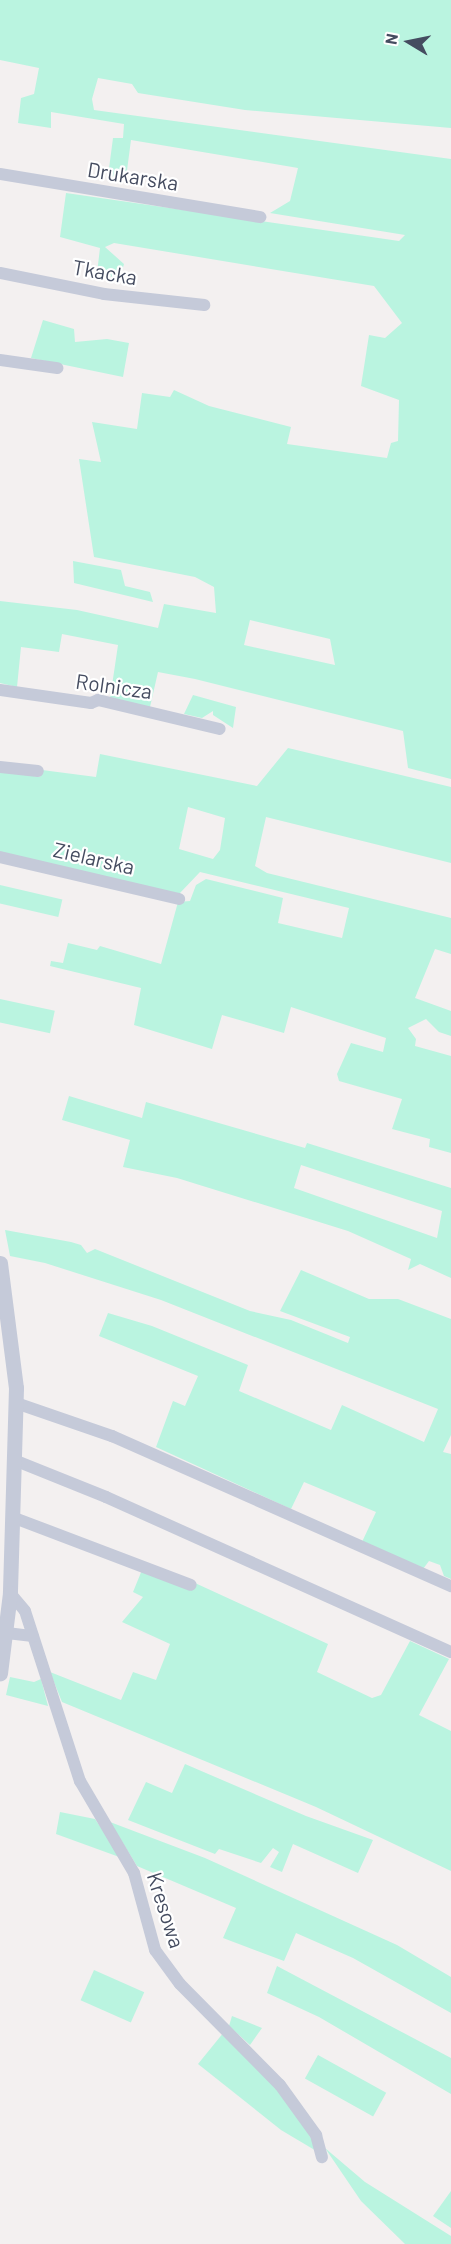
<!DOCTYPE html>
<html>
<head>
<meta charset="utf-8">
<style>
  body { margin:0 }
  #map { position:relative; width:451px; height:2244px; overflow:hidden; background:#f3f0f0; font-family:Barlow,sans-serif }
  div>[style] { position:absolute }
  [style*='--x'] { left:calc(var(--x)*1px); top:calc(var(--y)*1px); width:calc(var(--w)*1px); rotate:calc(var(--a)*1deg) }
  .green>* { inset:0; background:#baf4e0; transform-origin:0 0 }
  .minor>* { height:12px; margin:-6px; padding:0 6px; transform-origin:6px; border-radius:6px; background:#c5cad9 }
  .tertiary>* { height:15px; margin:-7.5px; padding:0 7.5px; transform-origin:7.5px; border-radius:7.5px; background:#c5cad9 }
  span { translate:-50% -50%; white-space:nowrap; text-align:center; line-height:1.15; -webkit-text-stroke:4.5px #fff; paint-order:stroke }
  .street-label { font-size:21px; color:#454c60 }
  .north { position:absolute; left:379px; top:12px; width:60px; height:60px; -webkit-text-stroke:4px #fff; paint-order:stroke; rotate:280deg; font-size:16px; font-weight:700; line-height:24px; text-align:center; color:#454c60 }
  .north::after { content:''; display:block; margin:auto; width:21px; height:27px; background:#454c60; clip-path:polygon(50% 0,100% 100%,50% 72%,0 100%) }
</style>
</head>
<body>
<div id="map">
  <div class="green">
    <i style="clip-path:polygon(evenodd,0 0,451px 0,451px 128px,245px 110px,138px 93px,132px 84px,98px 78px,92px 99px,94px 110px,451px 159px,451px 779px,408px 768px,403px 731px,195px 679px,158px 672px,150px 707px,110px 699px,118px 645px,62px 634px,59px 652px,21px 647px,17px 687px,0 683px,0 601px,77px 610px,158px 628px,164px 604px,216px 613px,214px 587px,195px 577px,94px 557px,79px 459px,101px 462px,92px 422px,137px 429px,142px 393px,170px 397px,174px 390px,209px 406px,291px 427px,287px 444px,387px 458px,391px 443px,398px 441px,399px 400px,361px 386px,369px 335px,385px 338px,402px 323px,374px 286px,114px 243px,105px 247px,124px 264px,119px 281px,112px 282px,111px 275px,97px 273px,100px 248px,60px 237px,66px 193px,399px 241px,405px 235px,270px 213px,290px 201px,298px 168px,131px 140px,126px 178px,108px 176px,113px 138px,123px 138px,124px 124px,51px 112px,51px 128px,18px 123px,21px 98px,34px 94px,39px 68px,0 60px,0 0,250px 620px,330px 639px,335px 665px,244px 645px,250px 620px)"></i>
    <i style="clip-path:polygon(43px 320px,74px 329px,75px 342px,107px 339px,129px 343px,123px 377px,31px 358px)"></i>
    <i style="clip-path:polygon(73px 561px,121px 570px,125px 586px,150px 592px,153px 602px,74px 583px)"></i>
    <i style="clip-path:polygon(193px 695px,236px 707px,233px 728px,213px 715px,213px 711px,202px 718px,184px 714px)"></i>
    <i style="clip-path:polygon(evenodd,288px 748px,451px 787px,451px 863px,266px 817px,255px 866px,267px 873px,451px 918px,451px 954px,435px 949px,415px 998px,451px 1011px,451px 1036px,439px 1032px,426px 1019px,408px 1028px,416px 1039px,415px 1046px,451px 1056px,451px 1153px,429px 1147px,430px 1139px,392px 1129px,402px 1099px,339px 1081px,337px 1074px,351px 1043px,383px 1052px,386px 1038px,291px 1007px,284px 1033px,222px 1015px,212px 1049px,134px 1025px,141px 988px,50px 966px,51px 961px,63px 963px,68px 943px,97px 950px,100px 946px,161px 964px,178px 902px,190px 901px,196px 885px,206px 879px,283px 898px,278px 923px,342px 938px,349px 908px,200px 872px,179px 894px,0 854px,0 771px,40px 777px,42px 770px,96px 777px,100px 754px,257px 786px,288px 748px,188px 807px,225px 818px,220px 850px,213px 859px,179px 849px,188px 807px)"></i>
    <i style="left:0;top:885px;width:64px;height:18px;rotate:13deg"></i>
    <i style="left:0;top:999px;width:56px;height:23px;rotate:12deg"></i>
    <i style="clip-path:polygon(evenodd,69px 1096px,142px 1118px,146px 1102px,305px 1148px,307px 1143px,451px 1188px,451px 1278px,420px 1264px,408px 1270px,411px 1259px,348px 1231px,177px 1178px,123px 1167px,130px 1140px,62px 1120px,69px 1096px,301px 1165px,442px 1211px,437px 1238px,294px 1188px,301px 1165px)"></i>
    <i style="clip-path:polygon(5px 1230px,71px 1242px,81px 1245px,87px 1253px,95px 1249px,250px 1311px,291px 1320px,348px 1343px,350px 1337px,280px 1311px,301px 1270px,369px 1299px,398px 1299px,451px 1319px,451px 1435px,443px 1452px,451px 1454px,451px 1579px,444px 1576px,440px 1565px,429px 1561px,423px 1569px,362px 1542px,376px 1512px,304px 1482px,291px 1509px,156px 1447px,173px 1401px,185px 1406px,198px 1376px,99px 1336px,108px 1313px,152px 1326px,248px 1365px,239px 1391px,331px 1430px,342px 1405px,424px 1442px,438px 1409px,161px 1300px,45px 1263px,10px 1256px)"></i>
    <i style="clip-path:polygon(142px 1570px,195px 1583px,328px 1644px,317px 1672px,372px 1698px,381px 1695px,410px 1641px,449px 1659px,419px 1715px,451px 1731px,451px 1871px,316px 1807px,62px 1702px,50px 1672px,121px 1700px,133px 1672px,156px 1680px,170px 1644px,122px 1622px,143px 1597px,133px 1592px)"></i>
    <i style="clip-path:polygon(10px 1677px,34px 1682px,41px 1679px,48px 1706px,6px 1695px)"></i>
    <i style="clip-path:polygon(185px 1764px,306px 1816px,373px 1840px,358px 1873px,293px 1844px,282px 1872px,270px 1867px,279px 1852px,273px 1848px,261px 1863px,219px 1849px,215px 1854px,128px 1820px,146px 1782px,172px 1793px)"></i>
    <i style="clip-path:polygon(60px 1812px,95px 1819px,122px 1858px,56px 1834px)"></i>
    <i style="clip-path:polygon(110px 1822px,205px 1858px,397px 1945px,451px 1977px,451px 2013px,353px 1958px,296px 1933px,284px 1961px,223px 1938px,236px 1908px,137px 1866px)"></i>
    <i style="clip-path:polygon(277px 1966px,451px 2058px,451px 2094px,319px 2017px,267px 1993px)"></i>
    <i style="left:94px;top:1970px;width:55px;height:33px;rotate:24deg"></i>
    <i style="clip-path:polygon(232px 2016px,262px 2028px,250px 2045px,229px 2026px)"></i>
    <i style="clip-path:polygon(224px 2032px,251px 2056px,302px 2121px,318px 2152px,281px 2130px,198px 2064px)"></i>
    <i style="left:318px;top:2055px;width:78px;height:27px;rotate:29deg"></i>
    <i style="clip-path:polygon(325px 2148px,365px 2182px,451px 2236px,451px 2244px,405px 2244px,361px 2201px)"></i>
    <i style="clip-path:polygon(451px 2191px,451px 2228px,433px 2216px)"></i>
  </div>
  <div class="minor">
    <i style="--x:0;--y:174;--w:264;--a:9.4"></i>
    <i style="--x:0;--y:273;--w:106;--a:11.4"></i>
    <i style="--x:104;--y:294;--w:101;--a:6.3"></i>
    <i style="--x:0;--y:360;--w:58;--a:8"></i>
    <i style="--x:0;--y:690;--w:92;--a:8.1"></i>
    <i style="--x:91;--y:703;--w:8;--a:-23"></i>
    <i style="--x:98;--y:700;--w:125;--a:13.4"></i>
    <i style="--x:0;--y:767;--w:38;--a:6"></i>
    <i style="--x:0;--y:857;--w:184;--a:13.2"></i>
    <i style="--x:16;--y:1403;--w:102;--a:19"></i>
    <i style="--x:112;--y:1436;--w:371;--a:23.9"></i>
    <i style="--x:14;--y:1460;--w:99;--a:21.9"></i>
    <i style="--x:106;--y:1497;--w:378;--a:24.2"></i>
    <i style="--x:12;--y:1517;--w:191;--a:20.8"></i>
    <i style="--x:10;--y:1593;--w:23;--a:50"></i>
    <i style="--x:25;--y:1611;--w:179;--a:72.1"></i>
    <i style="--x:80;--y:1781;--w:107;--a:59.6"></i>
    <i style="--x:134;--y:1873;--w:80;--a:74.7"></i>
    <i style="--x:155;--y:1950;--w:42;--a:53.7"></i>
    <i style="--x:180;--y:1984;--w:142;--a:45.3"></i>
    <i style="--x:280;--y:2085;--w:62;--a:54.2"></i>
    <i style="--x:316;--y:2135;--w:23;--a:75"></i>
    <i style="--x:7;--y:1633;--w:26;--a:7"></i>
  </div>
  <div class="tertiary">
    <i style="--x:0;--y:1263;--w:126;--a:82.7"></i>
    <i style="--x:16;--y:1388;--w:205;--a:91.7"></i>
    <i style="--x:10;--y:1593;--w:81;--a:97.1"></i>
  </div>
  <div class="street-label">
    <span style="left:133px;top:176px;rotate:9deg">Drukarska</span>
    <span style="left:105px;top:272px;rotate:10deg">Tkacka</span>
    <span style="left:114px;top:686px;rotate:8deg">Rolnicza</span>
    <span style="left:94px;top:858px;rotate:13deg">Zielarska</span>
    <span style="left:166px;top:1910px;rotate:72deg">Kresowa</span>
  </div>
  <div class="north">N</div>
</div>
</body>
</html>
